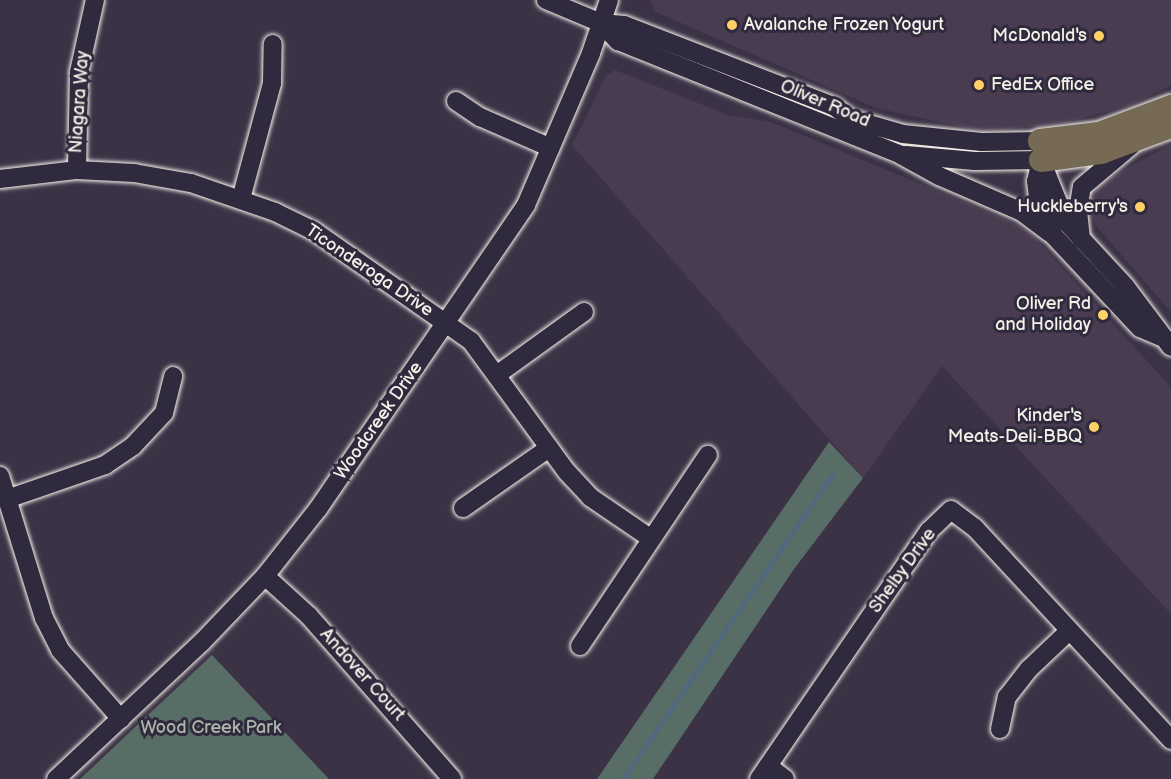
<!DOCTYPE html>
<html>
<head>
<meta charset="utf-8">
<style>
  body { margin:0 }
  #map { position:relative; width:1171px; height:779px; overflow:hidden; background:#3b3246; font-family:"Balsamiq Sans",sans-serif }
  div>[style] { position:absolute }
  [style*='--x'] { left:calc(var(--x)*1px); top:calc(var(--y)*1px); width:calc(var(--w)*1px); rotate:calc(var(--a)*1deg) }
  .built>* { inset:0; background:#493c51 }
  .green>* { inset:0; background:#596d67 }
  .stream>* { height:4.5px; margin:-2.25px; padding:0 2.25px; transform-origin:2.25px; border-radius:2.25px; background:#51697c }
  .roads { filter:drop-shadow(0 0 2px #f4f1e8) drop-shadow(0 0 2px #f4f1e8) }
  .minor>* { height:18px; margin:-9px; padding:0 9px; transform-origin:9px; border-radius:9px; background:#2f2a3d }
  .major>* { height:24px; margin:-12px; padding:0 12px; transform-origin:12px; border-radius:12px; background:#766a54 }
  .dots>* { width:16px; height:16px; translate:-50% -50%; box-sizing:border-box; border:3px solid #2f2a3d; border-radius:50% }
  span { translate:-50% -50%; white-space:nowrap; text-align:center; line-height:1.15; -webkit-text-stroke:6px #2f2a3d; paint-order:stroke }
  .poi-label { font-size:18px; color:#f4f1e8 }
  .left { translate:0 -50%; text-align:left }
  .right { translate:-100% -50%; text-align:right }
  .street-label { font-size:18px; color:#f4f1e8 }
  .park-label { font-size:18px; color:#aeb6ae }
</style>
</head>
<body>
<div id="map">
  <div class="built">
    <i style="clip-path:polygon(650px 0,1171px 0,1171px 85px,1131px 105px,1068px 122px,985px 132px,876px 108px,656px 12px)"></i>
    <i style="clip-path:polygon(615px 70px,728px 115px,771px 122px,1012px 222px,1032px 235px,1171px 387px,1171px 614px,942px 366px,863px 478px,572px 145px,606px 76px)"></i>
    <i style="clip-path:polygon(1171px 144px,1171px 312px,1097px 227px,1090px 211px,1095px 190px,1102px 182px)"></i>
  </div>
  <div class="green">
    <i style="clip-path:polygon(829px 442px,863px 478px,794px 569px,653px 779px,597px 779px)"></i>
    <i style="clip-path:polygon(212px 655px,329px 779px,80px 779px,134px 728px)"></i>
  </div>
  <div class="stream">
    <i style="--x:623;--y:779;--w:370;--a:-55.5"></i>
  </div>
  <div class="roads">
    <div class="minor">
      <i style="--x:546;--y:0;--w:60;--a:22.7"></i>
      <i style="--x:601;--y:23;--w:23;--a:5"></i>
      <i style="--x:624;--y:25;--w:226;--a:21.2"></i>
      <i style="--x:835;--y:107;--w:20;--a:37"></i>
      <i style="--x:851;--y:119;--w:54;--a:16.1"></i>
      <i style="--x:903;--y:134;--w:79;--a:5.8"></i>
      <i style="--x:982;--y:142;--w:58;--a:-1"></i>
      <i style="--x:1040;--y:141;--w:19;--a:87"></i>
      <i style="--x:1041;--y:160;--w:22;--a:103"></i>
      <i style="--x:1036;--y:181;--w:23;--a:83"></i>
      <i style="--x:1039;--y:204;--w:35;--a:65"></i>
      <i style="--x:1054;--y:236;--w:126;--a:46.9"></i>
      <i style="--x:1140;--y:328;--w:23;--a:23"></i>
      <i style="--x:601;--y:23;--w:25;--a:47"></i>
      <i style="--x:618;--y:41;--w:305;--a:21.9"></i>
      <i style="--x:901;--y:155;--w:43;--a:28.9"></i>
      <i style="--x:939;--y:176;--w:90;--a:23.4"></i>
      <i style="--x:1022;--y:212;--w:35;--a:37"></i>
      <i style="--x:456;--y:101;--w:29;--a:34"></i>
      <i style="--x:480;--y:117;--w:77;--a:23.6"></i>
      <i style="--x:906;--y:155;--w:69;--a:5"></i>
      <i style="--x:975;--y:161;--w:66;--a:-0.9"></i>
      <i style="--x:1041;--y:160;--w:67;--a:68"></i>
      <i style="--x:1066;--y:222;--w:87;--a:47.3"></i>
      <i style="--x:1125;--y:286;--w:76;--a:53"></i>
      <i style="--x:77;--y:170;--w:98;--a:-88.8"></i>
      <i style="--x:79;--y:72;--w:74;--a:-77.5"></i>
      <i style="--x:0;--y:179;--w:78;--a:-6.7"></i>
      <i style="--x:77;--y:170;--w:57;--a:3"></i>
      <i style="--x:134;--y:173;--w:58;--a:10"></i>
      <i style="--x:191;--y:183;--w:89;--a:19"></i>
      <i style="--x:275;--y:212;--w:43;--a:26"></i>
      <i style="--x:314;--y:231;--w:192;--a:35"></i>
      <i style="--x:471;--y:341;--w:162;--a:53.8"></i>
      <i style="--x:567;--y:472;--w:34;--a:47"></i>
      <i style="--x:590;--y:497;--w:73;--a:34.3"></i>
      <i style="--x:241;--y:199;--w:120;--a:-75"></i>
      <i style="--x:272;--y:83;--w:39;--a:-89"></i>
      <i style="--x:1081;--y:239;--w:28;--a:-96"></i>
      <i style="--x:1078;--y:211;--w:24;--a:-81"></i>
      <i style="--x:1082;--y:187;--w:65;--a:-40"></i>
      <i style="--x:498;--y:374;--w:106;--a:-35.8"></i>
      <i style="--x:0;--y:476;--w:149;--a:72.8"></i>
      <i style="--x:44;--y:618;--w:36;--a:63"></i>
      <i style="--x:60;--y:650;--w:92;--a:48.5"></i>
      <i style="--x:7;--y:499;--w:104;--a:-19.1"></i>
      <i style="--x:105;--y:465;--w:34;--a:-34"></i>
      <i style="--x:133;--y:446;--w:45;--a:-46.8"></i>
      <i style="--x:164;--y:413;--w:38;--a:-76"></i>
      <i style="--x:463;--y:508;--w:105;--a:-34.9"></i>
      <i style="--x:265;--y:576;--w:59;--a:42.3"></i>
      <i style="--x:309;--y:616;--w:217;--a:48.7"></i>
      <i style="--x:580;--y:646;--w:230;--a:-56.2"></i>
      <i style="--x:1000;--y:729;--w:33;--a:-78"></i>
      <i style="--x:1007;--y:697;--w:36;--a:-52"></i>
      <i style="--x:1029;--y:669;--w:55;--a:-43.5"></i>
      <i style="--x:768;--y:766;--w:21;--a:37"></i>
      <i style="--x:56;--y:779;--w:200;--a:-43.2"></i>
      <i style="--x:202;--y:642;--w:91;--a:-46.3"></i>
      <i style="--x:265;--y:576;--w:85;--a:-51.7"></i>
      <i style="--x:318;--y:509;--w:368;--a:-55.6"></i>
      <i style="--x:526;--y:205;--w:165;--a:-66.8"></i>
      <i style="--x:591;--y:53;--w:56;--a:-71.2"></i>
      <i style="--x:759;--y:779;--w:301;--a:-55.6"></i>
      <i style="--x:929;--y:531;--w:30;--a:-44"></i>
      <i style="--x:951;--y:510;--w:30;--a:37"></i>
      <i style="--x:975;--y:528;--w:289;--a:47.2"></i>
    </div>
    <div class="major">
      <i style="--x:1040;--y:141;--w:59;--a:-6.8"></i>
      <i style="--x:1099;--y:134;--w:77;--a:-20.6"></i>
      <i style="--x:1041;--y:160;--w:61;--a:-7.6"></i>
      <i style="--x:1101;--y:152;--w:75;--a:-20.4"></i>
    </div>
  </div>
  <div class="dots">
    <i style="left:732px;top:25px;background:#ffd166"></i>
    <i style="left:1099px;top:36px;background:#ffd166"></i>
    <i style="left:979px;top:85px;background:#ffd166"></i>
    <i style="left:1140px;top:207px;background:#ffd166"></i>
    <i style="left:1103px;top:315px;background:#ffd166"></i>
    <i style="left:1094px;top:427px;background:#ffd166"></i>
  </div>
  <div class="poi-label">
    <span class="left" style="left:744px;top:25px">Avalanche Frozen Yogurt</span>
    <span class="right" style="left:1087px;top:36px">McDonald's</span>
    <span class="left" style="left:991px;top:85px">FedEx Office</span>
    <span class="right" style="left:1128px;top:207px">Huckleberry's</span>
    <span class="right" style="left:1091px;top:315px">Oliver Rd<br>and Holiday</span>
    <span class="right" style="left:1082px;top:427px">Kinder's<br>Meats-Deli-BBQ</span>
  </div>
  <div class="street-label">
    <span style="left:80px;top:102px;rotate:-86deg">Niagara Way</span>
    <span style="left:825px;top:104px;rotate:23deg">Oliver Road</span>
    <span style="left:369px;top:271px;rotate:34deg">Ticonderoga Drive</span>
    <span style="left:379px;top:421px;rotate:-55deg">Woodcreek Drive</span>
    <span style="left:903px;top:571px;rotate:-54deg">Shelby Drive</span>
    <span style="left:362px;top:675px;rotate:48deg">Andover Court</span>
  </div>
  <div class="park-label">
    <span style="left:211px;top:728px">Wood Creek Park</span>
  </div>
</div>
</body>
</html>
